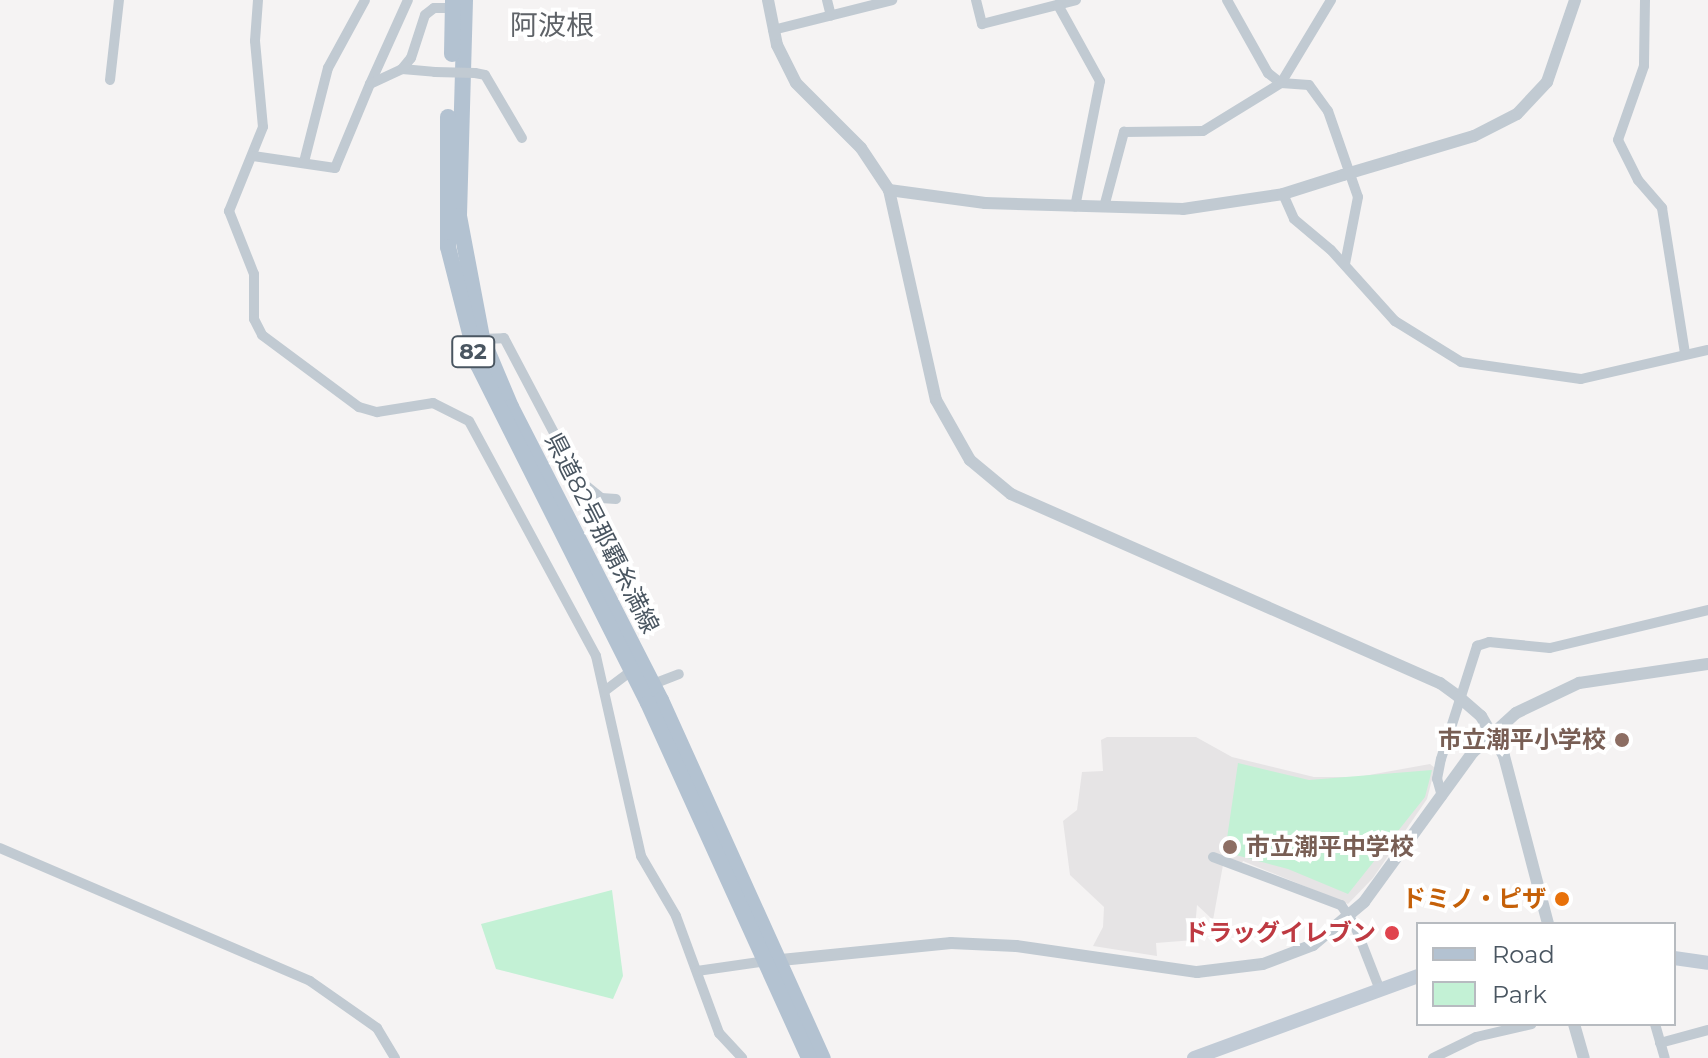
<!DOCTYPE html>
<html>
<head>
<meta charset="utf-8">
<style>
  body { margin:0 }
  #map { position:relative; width:1708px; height:1058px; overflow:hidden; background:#f5f3f3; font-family:Montserrat,"Noto Sans JP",sans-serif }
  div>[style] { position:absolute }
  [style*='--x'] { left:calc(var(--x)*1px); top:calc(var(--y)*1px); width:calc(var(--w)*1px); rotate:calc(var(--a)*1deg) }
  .education>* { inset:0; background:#e6e4e5 }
  .green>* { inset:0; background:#c3f1d5 }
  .minor>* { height:10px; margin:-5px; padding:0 5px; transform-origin:5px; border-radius:5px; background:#c1cad2 }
  .tertiary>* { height:12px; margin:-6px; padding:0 6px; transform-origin:6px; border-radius:6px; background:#c1cad2 }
  .secondary>* { height:14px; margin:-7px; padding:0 7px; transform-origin:7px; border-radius:7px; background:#c1cbd6 }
  .primary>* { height:16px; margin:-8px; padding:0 8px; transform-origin:8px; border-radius:8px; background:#b3c2d1 }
  .minor-bridge>* { height:10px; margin:-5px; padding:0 5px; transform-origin:5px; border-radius:5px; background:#c1cad2 }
  .tertiary-bridge>* { height:12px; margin:-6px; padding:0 6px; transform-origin:6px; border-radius:6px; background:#c1cad2 }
  .dots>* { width:22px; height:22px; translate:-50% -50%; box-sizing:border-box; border:4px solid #fff; border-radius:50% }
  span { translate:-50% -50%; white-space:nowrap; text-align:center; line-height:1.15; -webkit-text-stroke:8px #fff; paint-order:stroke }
  .shield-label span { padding:2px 6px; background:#fff; border:2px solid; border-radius:6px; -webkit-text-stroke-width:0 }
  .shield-label { font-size:22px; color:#4a5661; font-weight:700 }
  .street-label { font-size:24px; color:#4a5661 }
  .education-label { font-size:24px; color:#785e54; font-weight:700 }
  .right { translate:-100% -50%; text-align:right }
  .left { translate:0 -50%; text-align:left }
  .food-label { font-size:24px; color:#c56008; font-weight:700 }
  .health-label { font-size:24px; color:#be3a42; font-weight:700 }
  .quarter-label { font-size:28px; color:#5f6368 }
  .legend { position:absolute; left:1416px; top:922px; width:260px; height:104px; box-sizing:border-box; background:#fff; border:2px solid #b7bbc0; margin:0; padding:10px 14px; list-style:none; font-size:24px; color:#4a5661 }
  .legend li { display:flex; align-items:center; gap:16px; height:40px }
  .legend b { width:40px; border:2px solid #b7bbc0 }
</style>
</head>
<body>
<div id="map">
  <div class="education">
    <i style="clip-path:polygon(1107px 737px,1196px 737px,1232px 757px,1314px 777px,1358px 777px,1430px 764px,1435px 768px,1427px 799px,1373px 878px,1348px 904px,1243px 861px,1239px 869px,1223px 865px,1213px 920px,1197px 905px,1194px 940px,1156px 943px,1157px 956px,1093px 946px,1103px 927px,1104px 907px,1070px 875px,1063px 821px,1077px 810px,1082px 772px,1103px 771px,1101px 740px)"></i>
  </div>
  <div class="green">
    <i style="clip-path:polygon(1238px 763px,1309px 780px,1432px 770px,1425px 797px,1348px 894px,1288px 869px,1225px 852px)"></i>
    <i style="clip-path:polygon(612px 890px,623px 976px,613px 999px,496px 969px,481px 924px)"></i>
  </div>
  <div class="minor">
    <i style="--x:258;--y:0;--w:41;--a:94.2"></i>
    <i style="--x:255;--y:41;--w:86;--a:84.7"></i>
    <i style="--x:263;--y:127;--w:91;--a:112"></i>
    <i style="--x:229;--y:211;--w:68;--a:68.4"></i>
    <i style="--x:254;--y:274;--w:45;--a:90"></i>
    <i style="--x:254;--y:319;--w:18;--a:63"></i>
    <i style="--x:262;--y:335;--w:121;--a:36.6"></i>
    <i style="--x:359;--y:407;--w:19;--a:16"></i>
    <i style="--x:377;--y:412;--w:57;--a:-9.1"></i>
    <i style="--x:433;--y:403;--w:40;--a:26.6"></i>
    <i style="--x:469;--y:421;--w:267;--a:61.6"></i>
    <i style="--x:596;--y:656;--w:205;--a:77.3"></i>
    <i style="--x:641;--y:856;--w:69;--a:59.7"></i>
    <i style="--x:676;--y:916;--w:125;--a:69.8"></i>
    <i style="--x:719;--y:1033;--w:34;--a:47"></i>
    <i style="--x:827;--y:0;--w:16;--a:76"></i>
    <i style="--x:976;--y:0;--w:25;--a:76"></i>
    <i style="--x:982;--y:24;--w:97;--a:-14.3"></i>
    <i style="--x:1227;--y:0;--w:84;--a:60.7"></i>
    <i style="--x:1268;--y:73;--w:16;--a:38"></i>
    <i style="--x:1281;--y:83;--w:28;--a:4"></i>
    <i style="--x:1309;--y:85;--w:32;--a:54"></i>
    <i style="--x:1328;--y:111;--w:91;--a:70.8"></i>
    <i style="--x:1358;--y:197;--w:68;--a:101"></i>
    <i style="--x:1645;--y:0;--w:66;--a:90.9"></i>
    <i style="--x:1644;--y:66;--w:78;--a:109.4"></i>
    <i style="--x:1618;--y:140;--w:45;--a:63.4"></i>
    <i style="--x:1638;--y:180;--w:37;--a:49"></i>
    <i style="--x:1662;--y:208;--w:148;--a:81"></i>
    <i style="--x:1058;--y:5;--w:87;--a:61.1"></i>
    <i style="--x:1100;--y:81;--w:128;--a:101.2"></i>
    <i style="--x:773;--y:30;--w:123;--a:-14.1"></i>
    <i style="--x:402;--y:69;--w:33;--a:5"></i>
    <i style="--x:475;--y:73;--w:10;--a:11"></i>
    <i style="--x:485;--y:75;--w:73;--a:59.6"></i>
    <i style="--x:110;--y:80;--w:81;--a:-83.6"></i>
    <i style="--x:370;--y:84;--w:92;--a:-65.7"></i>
    <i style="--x:253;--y:156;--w:83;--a:8.3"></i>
    <i style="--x:335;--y:168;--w:91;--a:-67.4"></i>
    <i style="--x:370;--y:84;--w:35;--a:-25"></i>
    <i style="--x:402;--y:69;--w:14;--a:-51"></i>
    <i style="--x:411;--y:58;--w:45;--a:-72"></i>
    <i style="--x:425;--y:15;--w:11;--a:-38"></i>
    <i style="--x:434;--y:8;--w:19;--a:0"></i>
    <i style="--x:304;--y:162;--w:97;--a:-75.7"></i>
    <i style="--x:328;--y:68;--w:77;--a:-61.4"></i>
    <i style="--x:1283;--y:194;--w:27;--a:66"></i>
    <i style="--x:1294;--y:219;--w:48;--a:40"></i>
    <i style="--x:1331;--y:250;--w:96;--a:48"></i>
    <i style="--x:1395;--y:321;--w:78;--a:31.8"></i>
    <i style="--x:1461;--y:362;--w:121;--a:8.1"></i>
    <i style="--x:1581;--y:379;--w:130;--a:-12.9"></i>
    <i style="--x:1104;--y:207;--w:78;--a:-75.1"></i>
    <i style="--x:1124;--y:132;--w:79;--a:-0.7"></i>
    <i style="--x:1203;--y:131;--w:92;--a:-31.6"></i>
    <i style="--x:1281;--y:83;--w:97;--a:-58.9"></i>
    <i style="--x:480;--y:339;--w:24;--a:-2"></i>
    <i style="--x:504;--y:338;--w:161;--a:62.2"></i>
    <i style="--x:579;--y:480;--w:28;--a:39"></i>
    <i style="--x:601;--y:498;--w:15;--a:4"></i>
    <i style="--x:648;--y:686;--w:33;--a:-21"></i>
    <i style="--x:606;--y:690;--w:38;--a:-37"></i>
    <i style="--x:1442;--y:796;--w:18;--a:-106"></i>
    <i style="--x:1437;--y:779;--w:20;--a:-79"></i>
    <i style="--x:1441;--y:759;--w:119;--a:-72.3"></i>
    <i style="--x:1477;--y:646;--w:13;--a:-18"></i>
    <i style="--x:1489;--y:642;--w:61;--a:5.6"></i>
    <i style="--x:1550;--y:648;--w:163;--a:-13.5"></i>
    <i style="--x:0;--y:848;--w:337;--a:23.2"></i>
    <i style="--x:310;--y:981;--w:82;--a:35"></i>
    <i style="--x:377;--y:1028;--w:35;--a:59"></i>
    <i style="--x:1213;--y:857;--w:137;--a:20.6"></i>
    <i style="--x:1341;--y:905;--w:25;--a:56"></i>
    <i style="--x:1355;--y:926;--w:69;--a:68.7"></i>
    <i style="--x:697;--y:971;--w:70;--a:-8.2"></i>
    <i style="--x:1655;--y:1024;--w:35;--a:74"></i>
    <i style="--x:1660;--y:1043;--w:50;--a:-15.2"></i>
    <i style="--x:1433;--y:1058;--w:48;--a:-26"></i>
    <i style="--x:1476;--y:1037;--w:57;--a:-13.1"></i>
  </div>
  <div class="tertiary">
    <i style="--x:768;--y:0;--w:46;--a:78.7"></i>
    <i style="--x:777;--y:45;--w:42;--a:63.4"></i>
    <i style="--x:796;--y:83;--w:92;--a:45"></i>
    <i style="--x:861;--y:148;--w:50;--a:56.3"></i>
    <i style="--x:889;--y:190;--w:215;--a:77.4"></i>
    <i style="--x:936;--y:400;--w:69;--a:60.5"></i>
    <i style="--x:970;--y:460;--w:53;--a:39.7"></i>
    <i style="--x:1011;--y:494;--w:469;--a:23.8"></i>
    <i style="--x:1440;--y:683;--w:24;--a:36"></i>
    <i style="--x:1459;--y:697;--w:29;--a:41"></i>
    <i style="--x:1481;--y:716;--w:46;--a:60.1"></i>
    <i style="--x:1504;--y:756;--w:174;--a:75.3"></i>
    <i style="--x:1400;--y:158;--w:77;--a:-16.6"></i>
    <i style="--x:1474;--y:136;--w:48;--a:-27.1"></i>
    <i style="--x:1517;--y:114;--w:44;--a:-46.8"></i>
    <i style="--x:1547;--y:82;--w:87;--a:-71.1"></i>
    <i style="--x:889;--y:190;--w:97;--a:7.7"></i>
    <i style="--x:985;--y:203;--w:198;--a:1.7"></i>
    <i style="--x:1183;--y:209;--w:101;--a:-8.5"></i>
    <i style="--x:1283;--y:194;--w:63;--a:-17.6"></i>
    <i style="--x:771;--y:961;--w:181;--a:-5.7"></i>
    <i style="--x:951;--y:943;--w:65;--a:2.6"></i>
    <i style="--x:1016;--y:946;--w:183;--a:8.2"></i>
    <i style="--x:1197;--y:972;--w:66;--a:-6.9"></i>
    <i style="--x:1263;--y:964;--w:53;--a:-20.8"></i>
    <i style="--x:1313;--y:945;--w:67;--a:-40.1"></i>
    <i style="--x:1364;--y:902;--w:185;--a:-54"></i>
    <i style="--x:1473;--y:752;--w:58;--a:-42.2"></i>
    <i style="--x:1516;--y:713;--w:70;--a:-25.5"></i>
    <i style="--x:1579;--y:683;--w:130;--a:-8.4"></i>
    <i style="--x:1574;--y:1024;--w:35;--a:74"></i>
  </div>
  <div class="secondary">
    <i style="--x:1674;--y:958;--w:34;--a:8"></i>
    <i style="--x:1194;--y:1058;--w:239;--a:-20.1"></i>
  </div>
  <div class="primary">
    <i style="--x:465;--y:0;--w:216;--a:91.6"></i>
    <i style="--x:459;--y:216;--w:124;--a:79.3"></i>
    <i style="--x:482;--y:338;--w:75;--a:67.2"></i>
    <i style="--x:511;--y:407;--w:329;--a:62.9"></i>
    <i style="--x:661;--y:700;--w:393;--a:65.7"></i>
    <i style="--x:452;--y:54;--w:54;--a:-88.9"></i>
    <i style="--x:448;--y:117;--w:130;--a:90"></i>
    <i style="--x:448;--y:247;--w:122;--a:75.7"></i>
    <i style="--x:478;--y:365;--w:378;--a:63.3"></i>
    <i style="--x:648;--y:703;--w:390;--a:65.6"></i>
  </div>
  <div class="minor-bridge">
    <i style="--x:435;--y:72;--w:40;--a:1.4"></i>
  </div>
  <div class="tertiary-bridge">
    <i style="--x:1343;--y:175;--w:59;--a:-16.6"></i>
  </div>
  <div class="dots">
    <i style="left:1622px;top:740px;background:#8d6e63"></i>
    <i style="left:1230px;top:847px;background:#8d6e63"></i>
    <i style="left:1562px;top:899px;background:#e8710a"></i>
    <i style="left:1392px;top:933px;background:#e0444e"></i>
  </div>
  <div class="shield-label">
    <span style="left:473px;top:352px">82</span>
  </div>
  <div class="street-label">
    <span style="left:602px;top:533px;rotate:63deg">県道82号那覇糸満線</span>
  </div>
  <div class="education-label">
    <span class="right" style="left:1606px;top:740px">市立潮平小学校</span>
    <span class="left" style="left:1246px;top:847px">市立潮平中学校</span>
  </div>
  <div class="food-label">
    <span class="right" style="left:1546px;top:899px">ドミノ・ピザ</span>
  </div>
  <div class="health-label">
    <span class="right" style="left:1376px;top:933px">ドラッグイレブン</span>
  </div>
  <div class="quarter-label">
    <span style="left:552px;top:25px">阿波根</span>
  </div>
  <ul class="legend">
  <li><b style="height:10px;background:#b3c2d1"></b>Road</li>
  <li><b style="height:22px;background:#c3f1d5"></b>Park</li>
  </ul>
</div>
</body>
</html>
